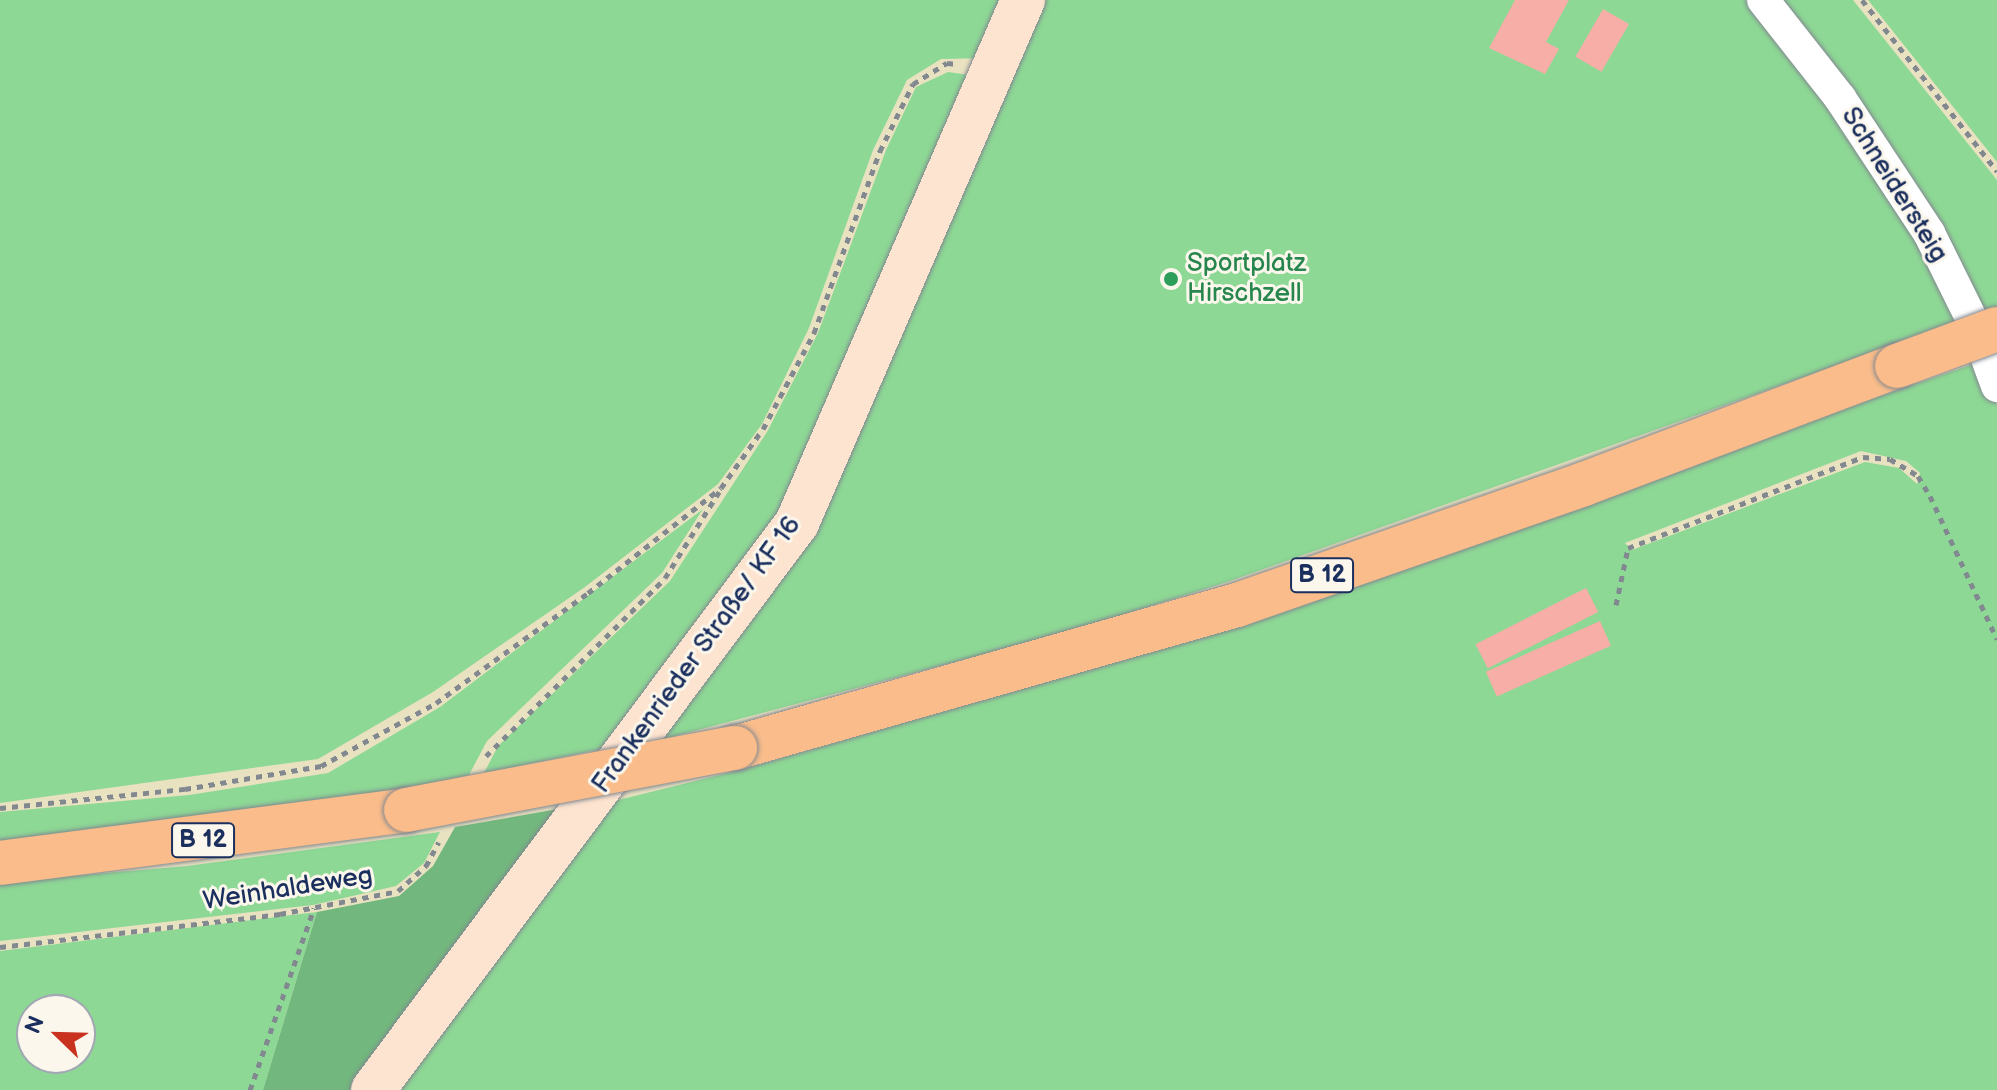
<!DOCTYPE html>
<html>
<head>
<meta charset="utf-8">
<style>
  body { margin:0 }
  #map { position:relative; width:1997px; height:1090px; overflow:hidden; background:#e9e2c1; font-family:"Balsamiq Sans",sans-serif }
  div>[style] { position:absolute }
  [style*='--x'] { left:calc(var(--x)*1px); top:calc(var(--y)*1px); width:calc(var(--w)*1px); rotate:calc(var(--a)*1deg) }
  .green>* { inset:0; background:#8dd895 }
  .forest>* { inset:0; background:#72b87e }
  .building>* { inset:0; background:#f6aea7; transform-origin:0 0 }
  .path>* { height:5px; margin-top:-2.5px; transform-origin:0; background:repeating-linear-gradient(90deg,#828890 0 6px,transparent 0 12px) }
  .roads { filter:drop-shadow(0 0 2px #828890) drop-shadow(0 0 2px #828890) }
  .street>* { height:32px; margin:-16px; padding:0 16px; transform-origin:16px; border-radius:16px; background:#fff }
  .secondary>* { height:44px; margin:-22px; padding:0 22px; transform-origin:22px; border-radius:22px; background:#fde4d0 }
  .primary>* { height:44px; margin:-22px; padding:0 22px; transform-origin:22px; border-radius:22px; background:#f9bc8a }
  .bridges { filter:drop-shadow(0 0 2px #828890) drop-shadow(0 0 2px #828890) }
  .primary-bridge>* { height:44px; margin:-22px; padding:0 22px; transform-origin:22px; border-radius:22px; background:#f9bc8a }
  .dots>* { width:22px; height:22px; translate:-50% -50%; box-sizing:border-box; border:4px solid #fbf7ec; border-radius:50% }
  span { translate:-50% -50%; white-space:nowrap; text-align:center; line-height:1.15; -webkit-text-stroke:6px #fbf7ec; paint-order:stroke }
  .shield-label span { padding:2px 6px; background:#fbf7ec; border:2px solid; border-radius:6px; -webkit-text-stroke-width:0 }
  .shield-label { font-size:24px; color:#1b2f5e; font-weight:700 }
  .street-label { font-size:26px; color:#1b2f5e }
  .leisure-label { font-size:26px; color:#27864d }
  .left { translate:0 -50%; text-align:left }
  .north { position:absolute; left:16px; top:994px; width:80px; height:80px; box-sizing:border-box; background:#fbf7ec; border:2px solid #a1a7b3; border-radius:50%; rotate:293deg; font-size:22px; font-weight:700; line-height:32px; text-align:center; color:#1b2f5e }
  .north::after { content:''; display:block; margin:auto; width:28px; height:36px; background:#c8321e; clip-path:polygon(50% 0,100% 100%,50% 72%,0 100%) }
</style>
</head>
<body>
<div id="map">
  <div class="green">
    <i style="clip-path:polygon(0 0,1016px 0,993px 58px,941px 59px,907px 80px,873px 150px,809px 328px,762px 424px,718px 484px,585px 587px,433px 692px,318px 759px,0 803px)"></i>
    <i style="clip-path:polygon(1038px 0,1750px 0,1923px 240px,1961px 321px,1230px 581px,1072px 631px,649px 743px,805px 527px)"></i>
    <i style="clip-path:polygon(1777px 0,1853px 0,1997px 180px,1997px 308px,1977px 315px)"></i>
    <i style="clip-path:polygon(1868px 0,1997px 0,1997px 162px)"></i>
    <i style="clip-path:polygon(948px 72px,977px 76px,787px 518px,617px 746px,484px 773px,498px 746px,670px 581px,767px 432px,818px 333px,886px 150px,916px 87px)"></i>
    <i style="clip-path:polygon(evenodd,1982px 361px,1997px 406px,1997px 1090px,385px 1090px,602px 804px,740px 770px,1097px 667px,1982px 361px,1861px 451px,1906px 461px,1920px 473px,1917px 484px,1899px 468px,1865px 462px,1632px 550px,1625px 543px,1861px 451px)"></i>
    <i style="clip-path:polygon(703px 509px,662px 573px,487px 741px,469px 775px,401px 791px,0 844px,0 812px,189px 795px,328px 773px,440px 707px)"></i>
    <i style="clip-path:polygon(440px 832px,424px 863px,396px 886px,313px 905px,0 941px,0 882px,187px 866px)"></i>
    <i style="clip-path:polygon(evenodd,317px 912px,263px 1090px,0 1090px,0 951px,317px 912px,32px 1010px,80px 1010px,80px 1058px,32px 1058px,32px 1010px)"></i>
  </div>
  <div class="forest">
    <i style="clip-path:polygon(575px 806px,356px 1090px,263px 1090px,317px 912px,399px 896px,433px 866px,455px 827px)"></i>
  </div>
  <div class="building">
    <i style="clip-path:polygon(1515px 0,1569px 0,1546px 42px,1559px 49px,1545px 74px,1489px 48px)"></i>
    <i style="left:1603px;top:9px;width:30px;height:55px;rotate:30deg"></i>
    <i style="left:1586px;top:588px;width:27px;height:124px;rotate:63deg"></i>
    <i style="left:1600px;top:621px;width:27px;height:125px;rotate:66deg"></i>
  </div>
  <div class="path">
    <i style="--x:1862;--y:0;--w:218;--a:51.7"></i>
    <i style="--x:1616;--y:605;--w:58;--a:-78.1"></i>
    <i style="--x:1628;--y:548;--w:252;--a:-21.2"></i>
    <i style="--x:1863;--y:457;--w:27;--a:4"></i>
    <i style="--x:1890;--y:459;--w:33;--a:31"></i>
    <i style="--x:1918;--y:476;--w:23;--a:59"></i>
    <i style="--x:1930;--y:496;--w:158;--a:64.9"></i>
    <i style="--x:486;--y:756;--w:252;--a:-44.8"></i>
    <i style="--x:665;--y:578;--w:102;--a:-57.9"></i>
    <i style="--x:0;--y:808;--w:186;--a:-5.9"></i>
    <i style="--x:185;--y:789;--w:138;--a:-9.6"></i>
    <i style="--x:321;--y:766;--w:131;--a:-28.7"></i>
    <i style="--x:436;--y:703;--w:188;--a:-35.9"></i>
    <i style="--x:588;--y:593;--w:169;--a:-38.3"></i>
    <i style="--x:721;--y:488;--w:72;--a:-54.6"></i>
    <i style="--x:763;--y:429;--w:109;--a:-62"></i>
    <i style="--x:814;--y:333;--w:194;--a:-70.1"></i>
    <i style="--x:880;--y:151;--w:75;--a:-63.8"></i>
    <i style="--x:913;--y:84;--w:40;--a:-32"></i>
    <i style="--x:947;--y:63;--w:11;--a:5"></i>
    <i style="--x:0;--y:947;--w:282;--a:-6.7"></i>
    <i style="--x:280;--y:914;--w:120;--a:-11"></i>
    <i style="--x:398;--y:891;--w:38;--a:-42"></i>
    <i style="--x:426;--y:866;--w:27;--a:-62"></i>
    <i style="--x:250;--y:1090;--w:193;--a:-70.6"></i>
  </div>
  <div class="roads">
    <div class="street">
      <i style="--x:1763;--y:0;--w:125;--a:51.8"></i>
      <i style="--x:1840;--y:98;--w:162;--a:56.6"></i>
      <i style="--x:1929;--y:233;--w:104;--a:63.7"></i>
      <i style="--x:1975;--y:326;--w:64;--a:69.9"></i>
    </div>
    <div class="secondary">
      <i style="--x:373;--y:1090;--w:708;--a:-53.21"></i>
      <i style="--x:797;--y:523;--w:570;--a:-66.63"></i>
    </div>
    <div class="primary">
      <i style="--x:735;--y:748;--w:522;--a:-15.9"></i>
      <i style="--x:1237;--y:605;--w:367;--a:-19.2"></i>
      <i style="--x:1584;--y:484;--w:335;--a:-20.7"></i>
      <i style="--x:0;--y:863;--w:409;--a:-7.4"></i>
    </div>
  </div>
  <div class="bridges">
    <div class="primary-bridge">
      <i style="--x:1897;--y:366;--w:107;--a:-20.3"></i>
      <i style="--x:406;--y:810;--w:335;--a:-10.7"></i>
    </div>
  </div>
  <div class="dots">
    <i style="left:1171px;top:279px;background:#2e9e5b"></i>
  </div>
  <div class="shield-label">
    <span style="left:1322px;top:575px">B 12</span>
    <span style="left:203px;top:840px">B 12</span>
  </div>
  <div class="street-label">
    <span style="left:1894px;top:185px;rotate:58deg">Schneidersteig</span>
    <span style="left:697px;top:655px;rotate:-54deg">Frankenrieder Straße/ KF 16</span>
    <span style="left:288px;top:889px;rotate:-9deg">Weinhaldeweg</span>
  </div>
  <div class="leisure-label">
    <span class="left" style="left:1187px;top:279px">Sportplatz<br>Hirschzell</span>
  </div>
  <div class="north">N</div>
</div>
</body>
</html>
